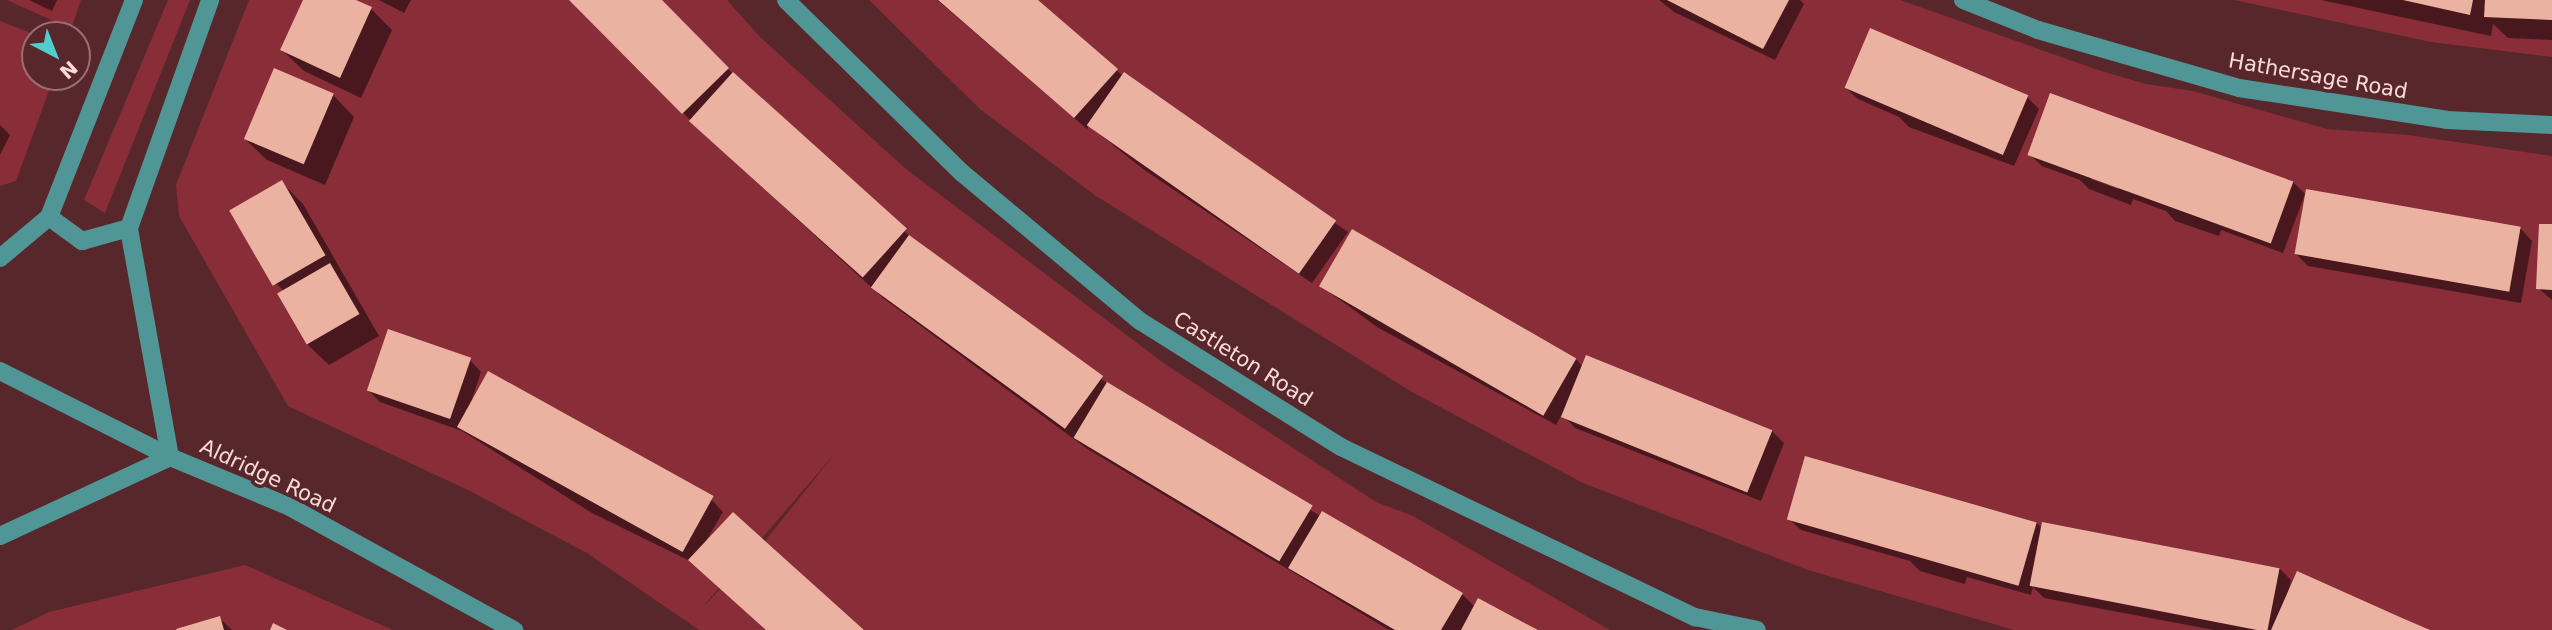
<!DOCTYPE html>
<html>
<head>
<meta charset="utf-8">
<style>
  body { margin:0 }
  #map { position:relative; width:2552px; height:630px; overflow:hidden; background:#58272b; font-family:"DejaVu Sans",sans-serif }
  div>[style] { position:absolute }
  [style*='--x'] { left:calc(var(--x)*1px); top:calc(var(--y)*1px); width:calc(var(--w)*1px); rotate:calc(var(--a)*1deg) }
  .green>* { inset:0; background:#892d39 }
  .shadow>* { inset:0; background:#0007 }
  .building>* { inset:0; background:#ecb2a1; transform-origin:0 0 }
  .minor>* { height:18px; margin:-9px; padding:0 9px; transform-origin:9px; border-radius:9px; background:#519697 }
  span { translate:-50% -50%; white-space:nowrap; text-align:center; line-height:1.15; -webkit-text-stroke:7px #58272b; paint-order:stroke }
  .street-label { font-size:21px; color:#fadadb }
  .north { position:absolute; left:21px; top:21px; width:70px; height:70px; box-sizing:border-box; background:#58272b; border:2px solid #996f71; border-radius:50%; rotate:138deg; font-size:19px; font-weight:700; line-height:28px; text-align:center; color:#fadadb }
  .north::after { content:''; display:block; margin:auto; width:24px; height:32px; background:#52cdce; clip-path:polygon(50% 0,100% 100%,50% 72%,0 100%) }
</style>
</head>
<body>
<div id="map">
  <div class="green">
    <i style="clip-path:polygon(7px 0,81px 0,71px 29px)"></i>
    <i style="clip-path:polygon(168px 0,190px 0,105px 213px,84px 200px)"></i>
    <i style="clip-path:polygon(evenodd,249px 0,727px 0,760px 37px,906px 169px,1165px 364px,1376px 502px,1413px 516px,1610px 630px,699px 630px,587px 553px,470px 491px,288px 406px,179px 216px,176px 185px,249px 0,837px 451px,765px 541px,706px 604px,706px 603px,837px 451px)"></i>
    <i style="clip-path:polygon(869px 0,1900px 0,2101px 71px,2146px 84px,2193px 91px,2327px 129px,2408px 135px,2552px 156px,2552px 630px,2014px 630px,1808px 570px,1583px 483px,1412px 392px,1096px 196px,981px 110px)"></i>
    <i style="clip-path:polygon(2234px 0,2552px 0,2552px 57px,2431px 42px)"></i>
    <i style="clip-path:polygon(0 21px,36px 35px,35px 77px,54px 77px,16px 181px,0 186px)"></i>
    <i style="clip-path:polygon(245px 565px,393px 630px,12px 630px,49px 612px)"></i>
  </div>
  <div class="shadow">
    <i style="clip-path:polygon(29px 0,57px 0,52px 11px)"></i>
    <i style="clip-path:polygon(305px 0,352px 0,371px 9px,392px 30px,361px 98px,304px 71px,282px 50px)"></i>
    <i style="clip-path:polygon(379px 0,411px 0,404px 13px)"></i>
    <i style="clip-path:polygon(572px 0,660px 0,737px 78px,917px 243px,1108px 384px,1320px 516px,1462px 594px,1475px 607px,1534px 630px,1389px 630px,1086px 448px,883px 298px,703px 133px)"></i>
    <i style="clip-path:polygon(937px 0,1035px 0,1123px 76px,1348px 232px,1312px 283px,1143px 169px,1089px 126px,1087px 129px)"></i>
    <i style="clip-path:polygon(1659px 0,1800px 0,1804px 4px,1775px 60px,1674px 12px)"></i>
    <i style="clip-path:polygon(2321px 0,2552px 0,2552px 40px,2508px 38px,2493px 24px,2491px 36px)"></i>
    <i style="clip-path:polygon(1846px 88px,2027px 97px,2039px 109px,2014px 166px,1909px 127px,1899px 117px,1858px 99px)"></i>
    <i style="clip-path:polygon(333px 95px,354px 117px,325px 185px,267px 160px,245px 139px)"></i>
    <i style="clip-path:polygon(0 125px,10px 135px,0 155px)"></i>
    <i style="clip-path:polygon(evenodd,2030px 155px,2293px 182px,2305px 194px,2283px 253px,2221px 230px,2219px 236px,2175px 221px,2166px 211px,2133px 199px,2131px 205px,2089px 189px,2080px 180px,2042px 166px,2030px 155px,2091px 176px,2119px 186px,2118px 189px,2091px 179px,2091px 176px)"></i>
    <i style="clip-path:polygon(281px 182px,303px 204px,379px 336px,329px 365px,307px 344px,284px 291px,275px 282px)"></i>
    <i style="clip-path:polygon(2552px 226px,2552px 300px,2538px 288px)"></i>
    <i style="clip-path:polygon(2521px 229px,2532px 241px,2521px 303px,2308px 266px,2296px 254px)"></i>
    <i style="clip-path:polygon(1321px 286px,1576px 359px,1583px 367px,1587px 357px,1772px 431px,1784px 443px,1761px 501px,1575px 428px,1562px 414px,1556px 425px,1377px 327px)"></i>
    <i style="clip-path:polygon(470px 360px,481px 372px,472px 399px,712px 500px,723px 512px,707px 539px,861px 630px,767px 630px,694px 563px,592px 513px,462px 431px,380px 402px,368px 390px)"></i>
    <i style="clip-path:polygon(1789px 519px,2036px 522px,2043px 529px,2279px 568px,2291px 580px,2288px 593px,2425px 630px,2214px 630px,2044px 598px,2033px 587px,2031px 595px,1967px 577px,1965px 584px,1920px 571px,1910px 561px,1801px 530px)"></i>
    <i style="clip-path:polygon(219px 618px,232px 630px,180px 630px)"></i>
  </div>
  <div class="building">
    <i style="clip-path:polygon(303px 0,356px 0,372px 7px,340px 78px,280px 50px)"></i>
    <i style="clip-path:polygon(569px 0,662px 0,729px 68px,682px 114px)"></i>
    <i style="clip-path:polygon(938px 0,1038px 0,1118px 69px,1074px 118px)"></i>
    <i style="clip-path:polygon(1667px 0,1789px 0,1763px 49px)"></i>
    <i style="clip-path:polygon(2403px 0,2473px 0,2470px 15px)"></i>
    <i style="clip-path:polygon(2485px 0,2552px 0,2552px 20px,2484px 17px)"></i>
    <i style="left:1870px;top:28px;width:172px;height:65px;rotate:23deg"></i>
    <i style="left:274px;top:68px;width:65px;height:77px;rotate:23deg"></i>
    <i style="left:733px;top:72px;width:234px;height:66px;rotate:42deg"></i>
    <i style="left:1124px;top:72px;width:259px;height:65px;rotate:35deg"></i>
    <i style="left:2050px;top:93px;width:259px;height:66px;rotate:20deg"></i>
    <i style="left:282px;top:180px;width:87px;height:61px;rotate:60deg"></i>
    <i style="left:2306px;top:189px;width:218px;height:66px;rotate:10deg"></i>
    <i style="clip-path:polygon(2539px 224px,2552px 224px,2552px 290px,2536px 289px)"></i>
    <i style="left:1352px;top:229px;width:259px;height:66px;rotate:30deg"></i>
    <i style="left:909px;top:235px;width:240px;height:65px;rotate:36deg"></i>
    <i style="left:330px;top:263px;width:59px;height:61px;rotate:60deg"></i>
    <i style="left:388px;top:329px;width:88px;height:65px;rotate:19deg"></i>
    <i style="left:1586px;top:355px;width:201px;height:67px;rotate:22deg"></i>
    <i style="left:488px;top:371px;width:258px;height:64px;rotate:29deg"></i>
    <i style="left:1107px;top:382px;width:240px;height:65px;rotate:31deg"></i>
    <i style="left:1805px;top:456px;width:241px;height:66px;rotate:16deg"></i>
    <i style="clip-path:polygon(1322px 511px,1463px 593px,1441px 630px,1395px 630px,1288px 568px)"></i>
    <i style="clip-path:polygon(733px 512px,765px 541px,864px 630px,766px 630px,688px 560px)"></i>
    <i style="left:2042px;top:522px;width:242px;height:65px;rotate:11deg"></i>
    <i style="clip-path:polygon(2297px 571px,2402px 618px,2430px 630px,2271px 630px)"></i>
    <i style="clip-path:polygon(1478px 598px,1517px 619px,1538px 630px,1461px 630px)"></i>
    <i style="clip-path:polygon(220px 616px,224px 630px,177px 630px,176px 629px)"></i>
    <i style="clip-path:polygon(273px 623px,287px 630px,270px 630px)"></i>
  </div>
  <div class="minor">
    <i style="--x:786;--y:0;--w:245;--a:44.5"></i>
    <i style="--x:961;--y:172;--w:233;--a:39.8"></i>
    <i style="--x:1140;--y:321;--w:237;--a:32.1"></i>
    <i style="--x:1341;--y:447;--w:393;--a:25.7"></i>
    <i style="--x:1695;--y:617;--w:63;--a:11.8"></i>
    <i style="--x:1963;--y:0;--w:81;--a:21.8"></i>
    <i style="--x:2038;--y:30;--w:209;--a:16.1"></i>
    <i style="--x:2239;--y:88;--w:210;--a:8.7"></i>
    <i style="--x:2447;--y:120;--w:105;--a:2.7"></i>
    <i style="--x:49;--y:217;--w:41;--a:36"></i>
    <i style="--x:82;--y:241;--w:49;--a:-15.5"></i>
    <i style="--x:0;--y:258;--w:64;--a:-39.9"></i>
    <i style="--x:49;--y:217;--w:233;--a:-68.6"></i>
    <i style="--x:0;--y:371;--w:191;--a:26.8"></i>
    <i style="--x:170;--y:457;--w:130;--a:22.6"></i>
    <i style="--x:290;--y:507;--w:256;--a:28.8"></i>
    <i style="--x:0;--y:536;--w:187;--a:-24.9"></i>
    <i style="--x:170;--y:457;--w:233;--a:-100.2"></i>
    <i style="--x:129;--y:228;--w:242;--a:-70.4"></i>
  </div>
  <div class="street-label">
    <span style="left:2318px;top:76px;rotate:10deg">Hathersage Road</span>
    <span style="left:1243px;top:359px;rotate:32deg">Castleton Road</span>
    <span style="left:268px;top:476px;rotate:25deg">Aldridge Road</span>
  </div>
  <div class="north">N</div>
</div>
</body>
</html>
